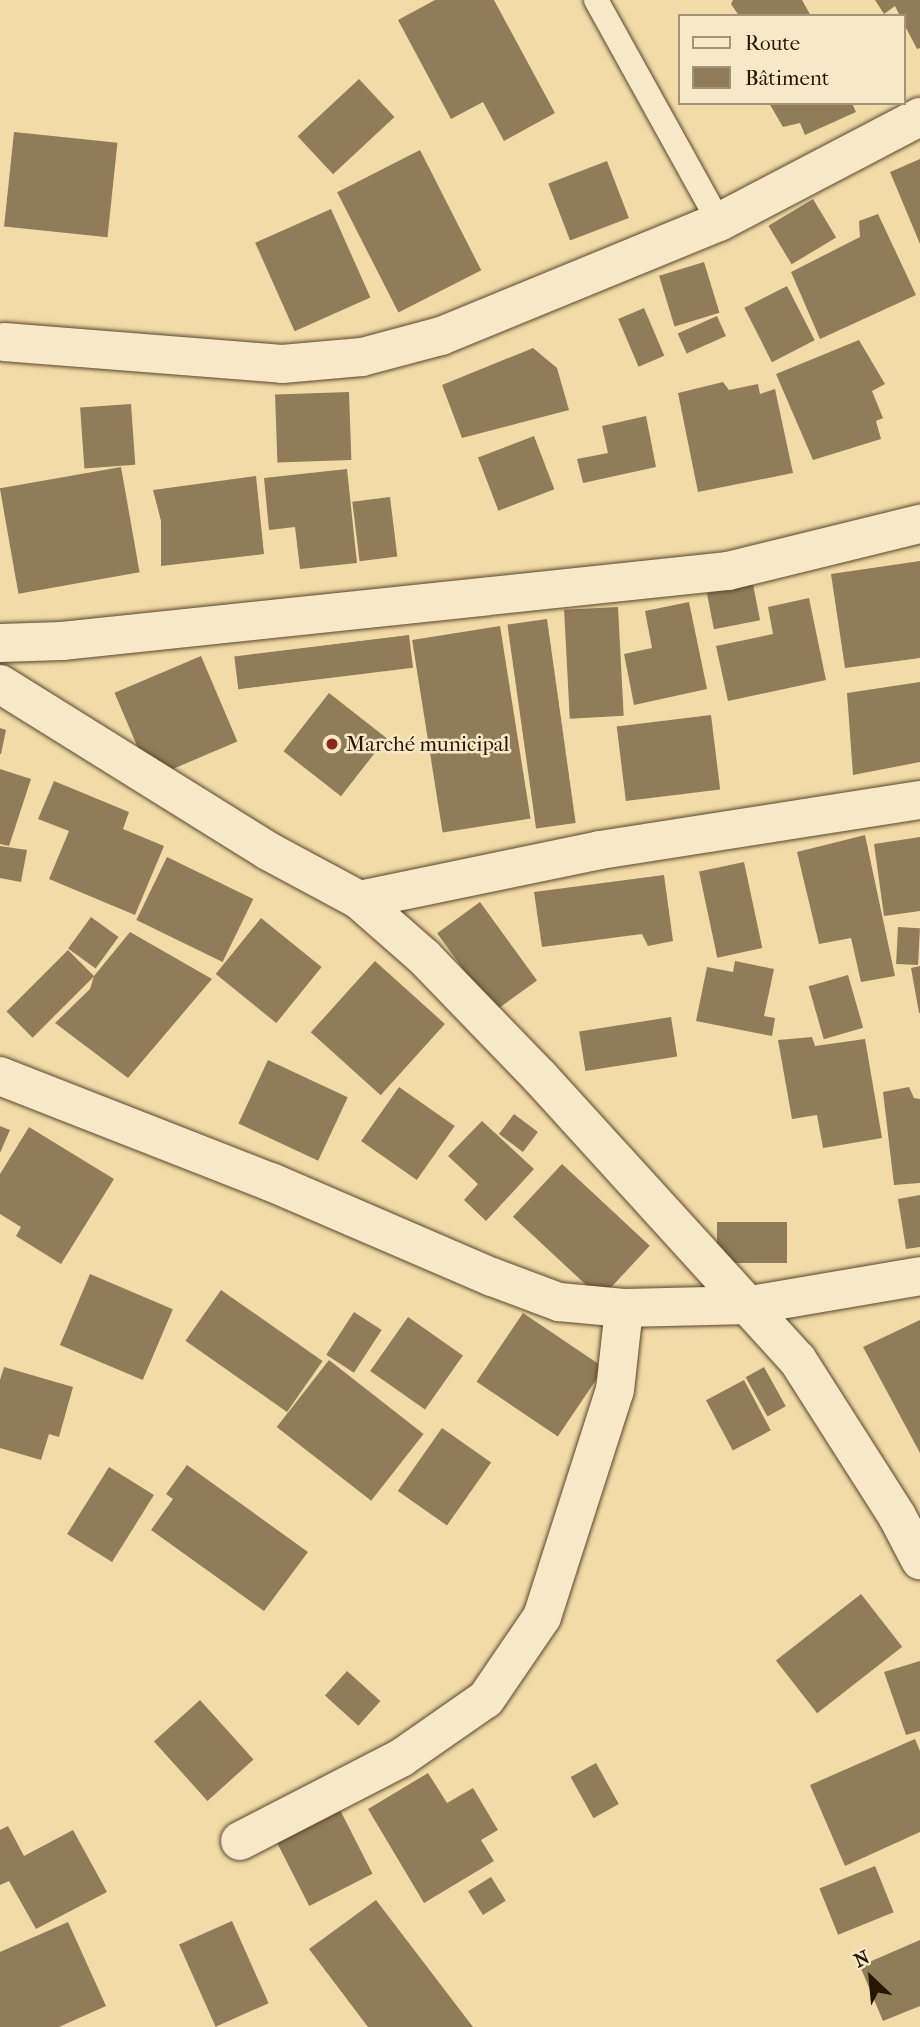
<!DOCTYPE html>
<html>
<head>
<meta charset="utf-8">
<style>
  body { margin:0 }
  #map { position:relative; width:920px; height:2027px; overflow:hidden; background:#f3dba9; font-family:"IM FELL French Canon",serif }
  div>[style] { position:absolute }
  [style*='--x'] { left:calc(var(--x)*1px); top:calc(var(--y)*1px); width:calc(var(--w)*1px); rotate:calc(var(--a)*1deg) }
  .building>* { inset:0; background:#907c58; transform-origin:0 0 }
  .roads { filter:drop-shadow(0 0 2px #58472a) drop-shadow(0 0 2px #58472a) }
  .lane>* { height:24px; margin:-12px; padding:0 12px; transform-origin:12px; border-radius:12px; background:#f7e8c7 }
  .street>* { height:38px; margin:-19px; padding:0 19px; transform-origin:19px; border-radius:19px; background:#f7e8c7 }
  .dots>* { width:19px; height:19px; translate:-50% -50%; box-sizing:border-box; border:4px solid #f7e8c7; border-radius:50% }
  span { translate:-50% -50%; white-space:nowrap; text-align:center; line-height:1.15; -webkit-text-stroke:5px #f7e8c7; paint-order:stroke }
  .poi-label { font-size:21px; color:#251600 }
  .left { translate:0 -50%; text-align:left }
  .legend { position:absolute; left:678px; top:14px; width:228px; height:91px; box-sizing:border-box; background:#f7e8c7; border:2px solid #a39477; margin:0; padding:9px 12px; list-style:none; font-size:21px; color:#251600 }
  .legend li { display:flex; align-items:center; gap:14px; height:35px }
  .legend b { width:35px; border:2px solid #a39477 }
  .north { position:absolute; left:836px; top:1943px; width:70px; height:70px; -webkit-text-stroke:5px #f7e8c7; paint-order:stroke; rotate:334deg; font-size:19px; font-weight:700; line-height:28px; text-align:center; color:#251600 }
  .north::after { content:''; display:block; margin:auto; width:24px; height:32px; background:#251600; clip-path:polygon(50% 0,100% 100%,50% 72%,0 100%) }
</style>
</head>
<body>
<div id="map">
  <div class="building">
    <i style="clip-path:polygon(435px 0,494px 0,555px 113px,504px 141px,483px 102px,451px 119px,398px 20px)"></i>
    <i style="clip-path:polygon(733px 0,802px 0,811px 16px,739px 16px,731px 4px)"></i>
    <i style="clip-path:polygon(875px 0,920px 0,920px 48px,917px 49px,904px 24px,904px 16px,900px 16px,895px 6px,884px 14px)"></i>
    <i style="left:359px;top:79px;width:52px;height:84px;rotate:47deg"></i>
    <i style="clip-path:polygon(769px 103px,852px 103px,856px 112px,805px 135px,800px 123px,783px 127px)"></i>
    <i style="left:14px;top:132px;width:104px;height:95px;rotate:6deg"></i>
    <i style="left:420px;top:150px;width:135px;height:93px;rotate:63deg"></i>
    <i style="clip-path:polygon(920px 159px,920px 244px,890px 172px)"></i>
    <i style="left:607px;top:161px;width:61px;height:63px;rotate:69deg"></i>
    <i style="left:813px;top:199px;width:45px;height:52px;rotate:59deg"></i>
    <i style="left:331px;top:209px;width:97px;height:83px;rotate:66deg"></i>
    <i style="clip-path:polygon(878px 214px,916px 295px,820px 339px,791px 272px,860px 237px,859px 221px)"></i>
    <i style="left:704px;top:262px;width:53px;height:47px;rotate:73deg"></i>
    <i style="left:787px;top:286px;width:61px;height:48px;rotate:63deg"></i>
    <i style="left:644px;top:308px;width:52px;height:28px;rotate:67deg"></i>
    <i style="left:717px;top:316px;width:22px;height:43px;rotate:66deg"></i>
    <i style="clip-path:polygon(859px 340px,885px 384px,872px 391px,883px 418px,876px 421px,881px 439px,813px 460px,776px 374px)"></i>
    <i style="clip-path:polygon(533px 348px,557px 368px,569px 410px,462px 438px,442px 385px)"></i>
    <i style="clip-path:polygon(723px 382px,729px 390px,758px 384px,760px 394px,775px 389px,793px 473px,698px 492px,678px 393px)"></i>
    <i style="left:349px;top:392px;width:68px;height:74px;rotate:88deg"></i>
    <i style="left:131px;top:404px;width:61px;height:51px;rotate:86deg"></i>
    <i style="clip-path:polygon(646px 416px,656px 467px,583px 483px,577px 459px,608px 453px,602px 426px)"></i>
    <i style="left:534px;top:436px;width:57px;height:60px;rotate:69deg"></i>
    <i style="left:121px;top:467px;width:107px;height:123px;rotate:80deg"></i>
    <i style="clip-path:polygon(347px 469px,357px 563px,300px 569px,295px 527px,269px 530px,264px 478px)"></i>
    <i style="clip-path:polygon(256px 476px,264px 554px,161px 566px,161px 521px,153px 490px)"></i>
    <i style="left:390px;top:497px;width:60px;height:38px;rotate:83deg"></i>
    <i style="clip-path:polygon(920px 561px,920px 658px,845px 668px,831px 574px)"></i>
    <i style="left:753px;top:584px;width:37px;height:47px;rotate:79deg"></i>
    <i style="clip-path:polygon(809px 598px,826px 680px,728px 701px,716px 646px,773px 634px,768px 607px)"></i>
    <i style="clip-path:polygon(689px 602px,707px 689px,634px 705px,624px 654px,652px 648px,645px 611px)"></i>
    <i style="left:618px;top:607px;width:109px;height:54px;rotate:87deg"></i>
    <i style="left:547px;top:619px;width:206px;height:40px;rotate:82deg"></i>
    <i style="left:500px;top:626px;width:195px;height:89px;rotate:81deg"></i>
    <i style="left:409px;top:635px;width:33px;height:176px;rotate:83deg"></i>
    <i style="left:201px;top:656px;width:93px;height:94px;rotate:67deg"></i>
    <i style="clip-path:polygon(920px 682px,920px 762px,853px 775px,847px 693px)"></i>
    <i style="left:329px;top:693px;width:73px;height:74px;rotate:38deg"></i>
    <i style="left:711px;top:715px;width:75px;height:95px;rotate:83deg"></i>
    <i style="clip-path:polygon(0 728px,6px 730px,1px 754px,0 754px)"></i>
    <i style="clip-path:polygon(0 769px,31px 779px,9px 846px,0 844px)"></i>
    <i style="clip-path:polygon(54px 781px,129px 812px,123px 829px,164px 846px,135px 915px,49px 879px,69px 831px,38px 819px)"></i>
    <i style="clip-path:polygon(865px 835px,895px 976px,861px 982px,851px 938px,819px 944px,797px 852px)"></i>
    <i style="clip-path:polygon(920px 837px,920px 911px,884px 916px,874px 844px)"></i>
    <i style="clip-path:polygon(0 846px,27px 850px,21px 882px,0 878px)"></i>
    <i style="left:167px;top:857px;width:96px;height:70px;rotate:26deg"></i>
    <i style="left:744px;top:862px;width:88px;height:46px;rotate:78deg"></i>
    <i style="clip-path:polygon(664px 875px,673px 941px,648px 946px,642px 934px,542px 947px,534px 892px)"></i>
    <i style="left:480px;top:902px;width:97px;height:53px;rotate:54deg"></i>
    <i style="left:91px;top:917px;width:34px;height:39px;rotate:36deg"></i>
    <i style="left:261px;top:918px;width:78px;height:72px;rotate:39deg"></i>
    <i style="left:898px;top:927px;width:22px;height:37px;rotate:3deg"></i>
    <i style="clip-path:polygon(130px 932px,212px 979px,128px 1078px,55px 1023px,90px 989px,94px 976px)"></i>
    <i style="left:68px;top:950px;width:37px;height:87px;rotate:45deg"></i>
    <i style="left:375px;top:961px;width:94px;height:96px;rotate:42deg"></i>
    <i style="clip-path:polygon(735px 961px,774px 969px,764px 1016px,775px 1018px,772px 1036px,696px 1021px,707px 967px,733px 972px)"></i>
    <i style="clip-path:polygon(920px 966px,920px 1013px,919px 1013px,911px 968px)"></i>
    <i style="left:848px;top:975px;width:55px;height:41px;rotate:74deg"></i>
    <i style="left:671px;top:1017px;width:40px;height:93px;rotate:81deg"></i>
    <i style="clip-path:polygon(812px 1037px,815px 1046px,865px 1039px,882px 1138px,823px 1148px,817px 1115px,792px 1119px,778px 1040px)"></i>
    <i style="left:268px;top:1060px;width:88px;height:70px;rotate:25deg"></i>
    <i style="left:399px;top:1087px;width:68px;height:66px;rotate:35deg"></i>
    <i style="clip-path:polygon(909px 1087px,914px 1098px,920px 1099px,920px 1183px,894px 1185px,883px 1092px)"></i>
    <i style="left:514px;top:1114px;width:30px;height:25px;rotate:37deg"></i>
    <i style="clip-path:polygon(482px 1121px,534px 1169px,486px 1221px,464px 1200px,478px 1184px,448px 1156px)"></i>
    <i style="clip-path:polygon(0 1126px,10px 1130px,0 1153px)"></i>
    <i style="clip-path:polygon(29px 1127px,114px 1179px,61px 1264px,16px 1236px,21px 1227px,0 1214px,0 1174px)"></i>
    <i style="left:562px;top:1164px;width:120px;height:72px;rotate:43deg"></i>
    <i style="clip-path:polygon(920px 1195px,920px 1247px,906px 1249px,898px 1199px)"></i>
    <i style="left:787px;top:1222px;width:41px;height:70px;rotate:90deg"></i>
    <i style="left:90px;top:1274px;width:90px;height:77px;rotate:23deg"></i>
    <i style="left:221px;top:1290px;width:124px;height:62px;rotate:35deg"></i>
    <i style="left:354px;top:1312px;width:33px;height:51px;rotate:33deg"></i>
    <i style="left:523px;top:1313px;width:98px;height:83px;rotate:34deg"></i>
    <i style="left:408px;top:1317px;width:67px;height:66px;rotate:35deg"></i>
    <i style="clip-path:polygon(920px 1320px,920px 1453px,863px 1347px)"></i>
    <i style="left:329px;top:1360px;width:120px;height:85px;rotate:38deg"></i>
    <i style="clip-path:polygon(4px 1367px,73px 1387px,59px 1437px,49px 1434px,41px 1460px,0 1448px,0 1380px)"></i>
    <i style="left:764px;top:1367px;width:45px;height:21px;rotate:61deg"></i>
    <i style="left:744px;top:1380px;width:57px;height:43px;rotate:62deg"></i>
    <i style="left:442px;top:1428px;width:60px;height:77px;rotate:35deg"></i>
    <i style="clip-path:polygon(187px 1465px,308px 1552px,264px 1611px,151px 1530px,173px 1499px,166px 1494px)"></i>
    <i style="left:109px;top:1467px;width:53px;height:79px;rotate:32deg"></i>
    <i style="left:861px;top:1594px;width:67px;height:108px;rotate:52deg"></i>
    <i style="clip-path:polygon(920px 1661px,920px 1731px,906px 1735px,884px 1672px)"></i>
    <i style="left:347px;top:1671px;width:45px;height:33px;rotate:42deg"></i>
    <i style="left:200px;top:1700px;width:80px;height:62px;rotate:48deg"></i>
    <i style="clip-path:polygon(915px 1739px,920px 1751px,920px 1832px,845px 1866px,810px 1785px)"></i>
    <i style="left:596px;top:1763px;width:47px;height:29px;rotate:61deg"></i>
    <i style="clip-path:polygon(428px 1773px,447px 1803px,473px 1788px,498px 1830px,481px 1840px,494px 1861px,424px 1903px,368px 1809px)"></i>
    <i style="left:338px;top:1806px;width:76px;height:71px;rotate:63deg"></i>
    <i style="clip-path:polygon(8px 1826px,24px 1856px,73px 1830px,107px 1892px,36px 1929px,9px 1881px,0 1885px,0 1830px)"></i>
    <i style="left:875px;top:1866px;width:50px;height:60px;rotate:68deg"></i>
    <i style="left:491px;top:1877px;width:28px;height:27px;rotate:58deg"></i>
    <i style="clip-path:polygon(376px 1900px,473px 2027px,368px 2027px,309px 1949px)"></i>
    <i style="left:232px;top:1921px;width:90px;height:58px;rotate:66deg"></i>
    <i style="clip-path:polygon(68px 1922px,106px 2006px,59px 2027px,0 2027px,0 1952px)"></i>
    <i style="clip-path:polygon(920px 1940px,920px 2006px,883px 2021px,860px 1966px)"></i>
  </div>
  <div class="roads">
    <div class="lane">
      <i style="--x:596;--y:0;--w:254;--a:61"></i>
    </div>
    <div class="street">
      <i style="--x:4;--y:342;--w:279;--a:4.5"></i>
      <i style="--x:282;--y:364;--w:80;--a:-5"></i>
      <i style="--x:362;--y:357;--w:82;--a:-14.9"></i>
      <i style="--x:441;--y:336;--w:300;--a:-22.3"></i>
      <i style="--x:719;--y:222;--w:227;--a:-27.6"></i>
      <i style="--x:0;--y:643;--w:62;--a:-1.8"></i>
      <i style="--x:62;--y:641;--w:670;--a:-6"></i>
      <i style="--x:728;--y:571;--w:198;--a:-13.8"></i>
      <i style="--x:0;--y:684;--w:316;--a:31.9"></i>
      <i style="--x:268;--y:851;--w:103;--a:28.3"></i>
      <i style="--x:359;--y:900;--w:88;--a:41.3"></i>
      <i style="--x:425;--y:958;--w:165;--a:46"></i>
      <i style="--x:540;--y:1077;--w:382;--a:47.7"></i>
      <i style="--x:797;--y:1359;--w:186;--a:57.5"></i>
      <i style="--x:897;--y:1516;--w:50;--a:62.4"></i>
      <i style="--x:359;--y:900;--w:246;--a:-11.7"></i>
      <i style="--x:600;--y:850;--w:324;--a:-8.9"></i>
      <i style="--x:0;--y:1076;--w:291;--a:21.4"></i>
      <i style="--x:271;--y:1182;--w:241;--a:23.3"></i>
      <i style="--x:492;--y:1277;--w:72;--a:20.5"></i>
      <i style="--x:559;--y:1302;--w:65;--a:5.3"></i>
      <i style="--x:624;--y:1308;--w:127;--a:-1.4"></i>
      <i style="--x:751;--y:1305;--w:171;--a:-9.7"></i>
      <i style="--x:240;--y:1841;--w:181;--a:-27.3"></i>
      <i style="--x:401;--y:1758;--w:103;--a:-34.8"></i>
      <i style="--x:486;--y:1699;--w:99;--a:-55.7"></i>
      <i style="--x:542;--y:1617;--w:238;--a:-72.2"></i>
      <i style="--x:615;--y:1390;--w:82;--a:-83.7"></i>
    </div>
  </div>
  <div class="dots">
    <i style="left:332px;top:744px;background:#8f2418"></i>
  </div>
  <div class="poi-label">
    <span class="left" style="left:346px;top:744px">Marché municipal</span>
  </div>
  <ul class="legend">
  <li><b style="height:9px;background:#f7e8c7"></b>Route</li>
  <li><b style="height:19px;background:#907c58"></b>Bâtiment</li>
  </ul>
  <div class="north">N</div>
</div>
</body>
</html>
